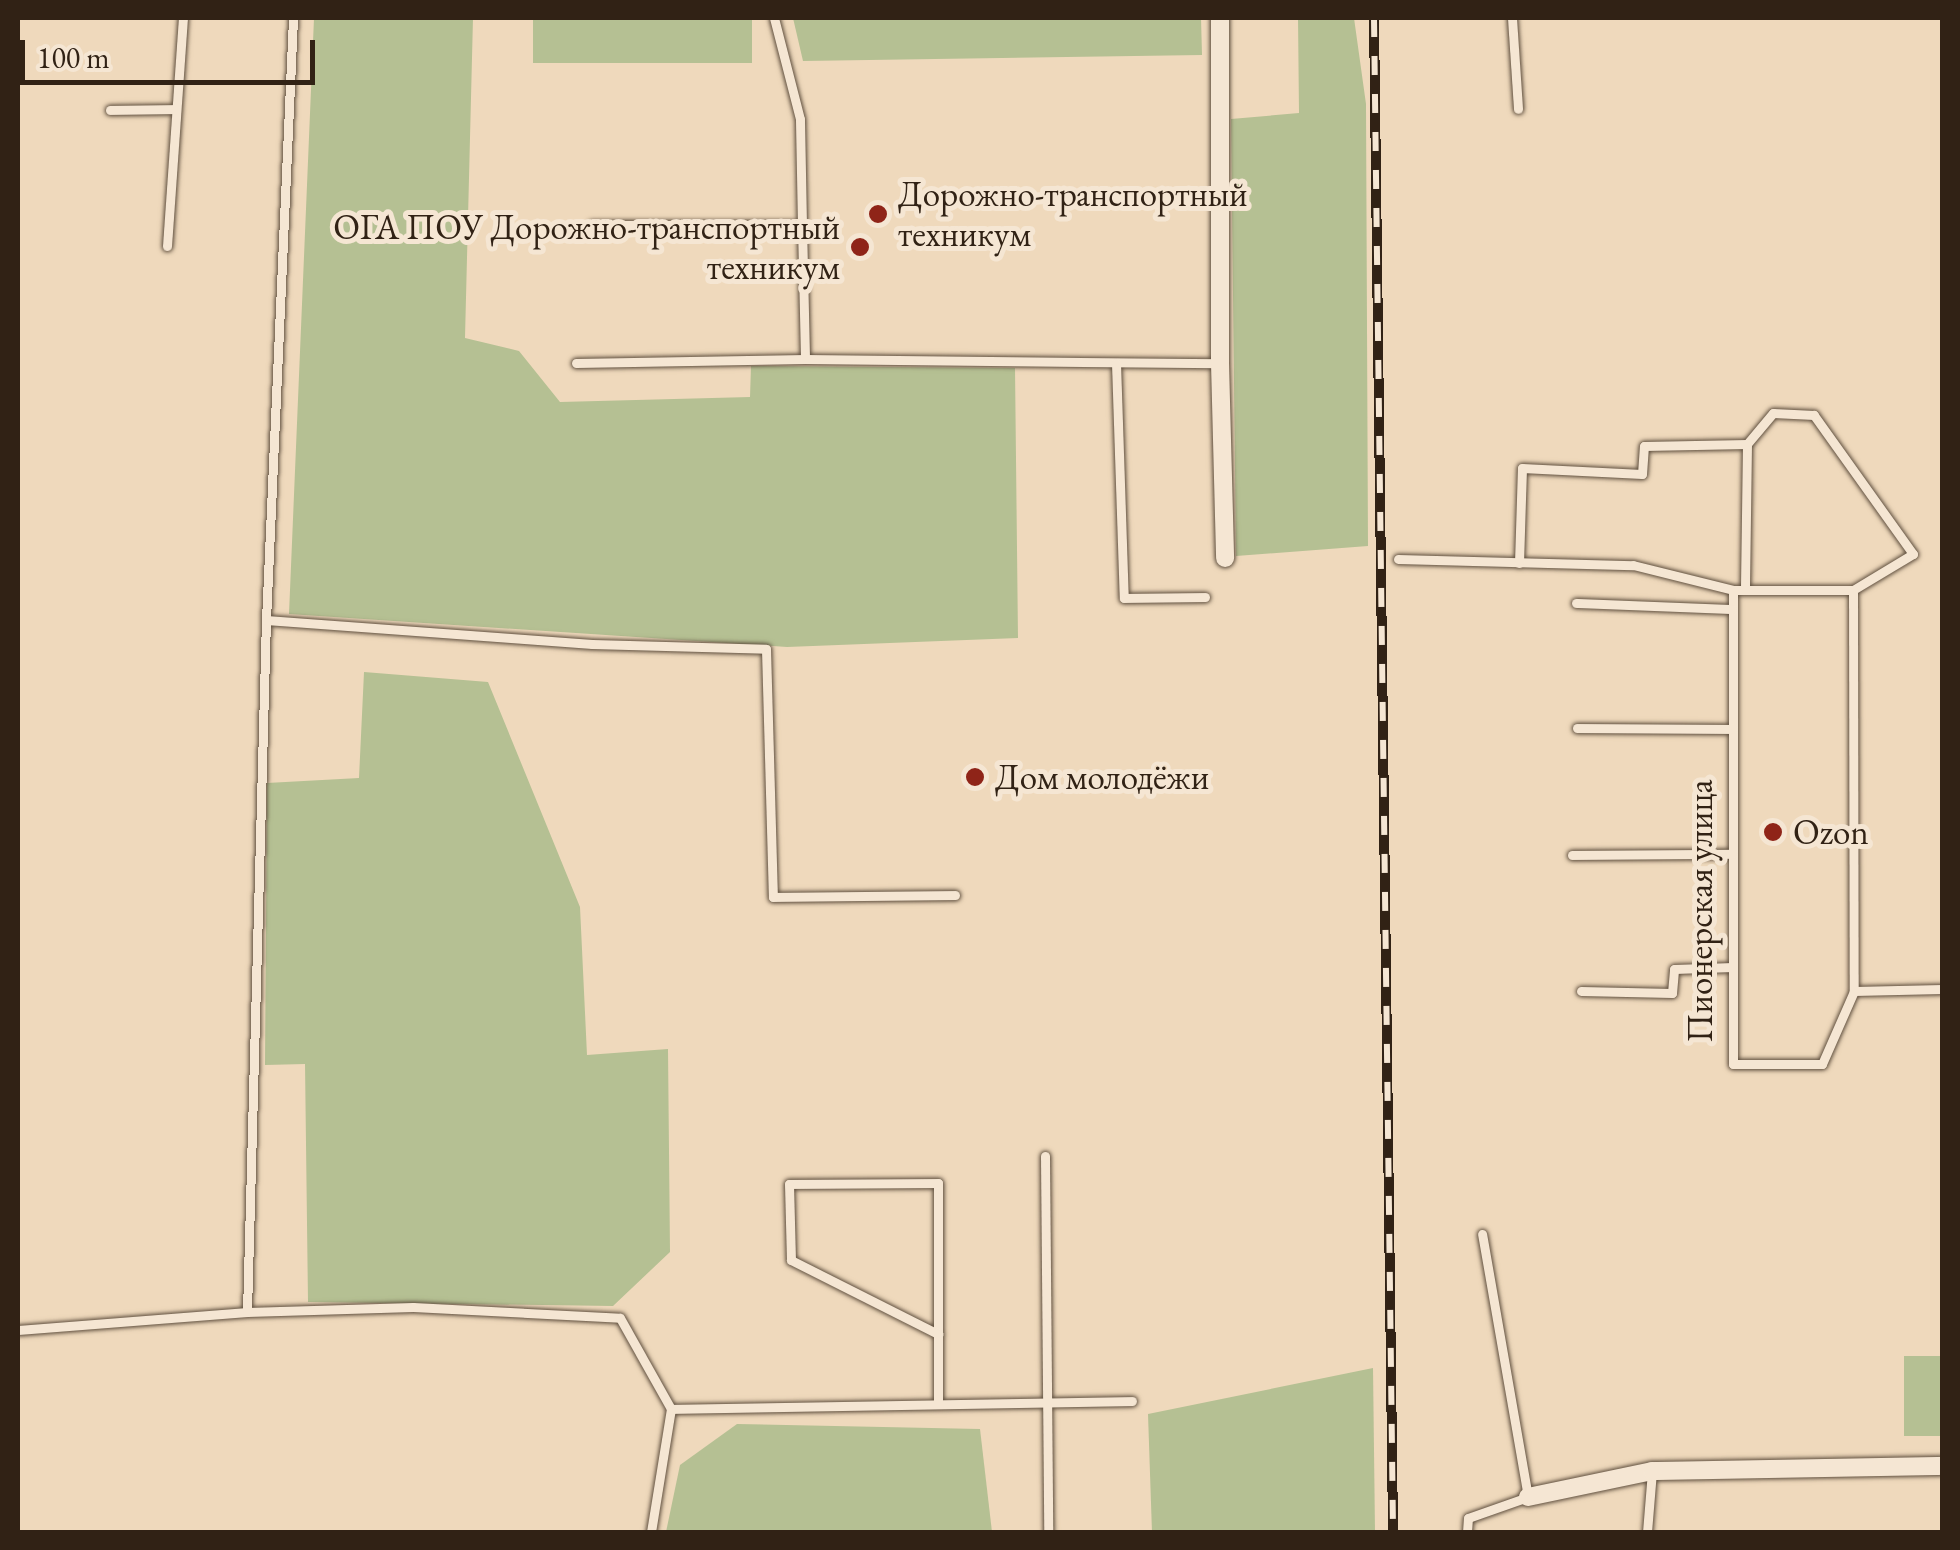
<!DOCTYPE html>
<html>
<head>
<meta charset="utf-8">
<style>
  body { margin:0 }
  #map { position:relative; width:1960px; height:1550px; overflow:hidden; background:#efd9bc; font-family:"EB Garamond",serif }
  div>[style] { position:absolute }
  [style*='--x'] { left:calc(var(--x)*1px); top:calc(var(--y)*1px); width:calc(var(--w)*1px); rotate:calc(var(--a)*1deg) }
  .green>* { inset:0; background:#b5c093; transform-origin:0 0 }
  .roads { filter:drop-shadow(0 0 2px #60503f) drop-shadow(0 0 2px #60503f) }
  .lane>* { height:9px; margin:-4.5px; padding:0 4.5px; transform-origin:4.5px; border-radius:4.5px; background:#f5e6d3 }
  .street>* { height:18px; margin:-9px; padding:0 9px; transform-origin:9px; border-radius:9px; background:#f5e6d3 }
  .rail>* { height:10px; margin-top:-5px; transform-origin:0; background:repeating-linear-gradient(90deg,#f5e6d3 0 19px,#312215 0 38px); box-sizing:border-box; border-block:2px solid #312215 }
  .dots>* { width:28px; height:28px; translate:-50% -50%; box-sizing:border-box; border:5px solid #f5e6d3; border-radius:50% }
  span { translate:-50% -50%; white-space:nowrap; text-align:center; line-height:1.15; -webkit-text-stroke:10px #f5e6d3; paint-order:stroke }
  .poi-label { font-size:35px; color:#312215 }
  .left { translate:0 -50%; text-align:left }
  .right { translate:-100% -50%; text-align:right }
  .street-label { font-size:35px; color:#312215 }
  .frame { position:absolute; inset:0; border:20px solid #312215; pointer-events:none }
  .scale { position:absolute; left:20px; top:40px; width:295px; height:45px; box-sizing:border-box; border:5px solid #312215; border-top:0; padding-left:12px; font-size:30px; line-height:35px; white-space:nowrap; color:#312215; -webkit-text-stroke:8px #f5e6d3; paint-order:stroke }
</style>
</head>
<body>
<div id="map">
  <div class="green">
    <i style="clip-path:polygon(314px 18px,473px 18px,465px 338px,519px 351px,560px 402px,750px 397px,751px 366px,1015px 368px,1018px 638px,787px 647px,289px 614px)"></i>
    <i style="left:533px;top:18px;width:219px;height:45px"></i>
    <i style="clip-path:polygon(793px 18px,1201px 18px,1202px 55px,803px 61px)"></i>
    <i style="clip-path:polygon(1298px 18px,1354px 18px,1366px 104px,1368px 546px,1236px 556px,1231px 119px,1299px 113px)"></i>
    <i style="clip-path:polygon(364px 672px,488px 682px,580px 907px,587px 1055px,668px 1049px,670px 1252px,613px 1306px,308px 1302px,305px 1064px,265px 1065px,267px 783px,359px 778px)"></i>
    <i style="left:1904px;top:1356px;width:38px;height:80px"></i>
    <i style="clip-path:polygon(1373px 1368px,1375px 1532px,1152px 1532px,1148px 1414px)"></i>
    <i style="clip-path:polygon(737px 1424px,980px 1429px,992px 1532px,666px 1532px,680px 1465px)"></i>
  </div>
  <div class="roads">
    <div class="lane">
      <i style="--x:1512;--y:18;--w:91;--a:86.2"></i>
      <i style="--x:110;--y:110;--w:66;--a:-0.9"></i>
      <i style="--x:592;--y:225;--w:210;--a:0"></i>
      <i style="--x:802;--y:225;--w:106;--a:-91.1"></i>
      <i style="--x:800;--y:119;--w:104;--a:-104.4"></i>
      <i style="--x:802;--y:225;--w:134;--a:88.7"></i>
      <i style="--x:167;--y:246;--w:229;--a:-86"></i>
      <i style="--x:576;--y:363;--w:229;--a:-1"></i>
      <i style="--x:805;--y:359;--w:415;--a:0.6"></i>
      <i style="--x:1116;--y:363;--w:235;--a:88.1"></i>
      <i style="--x:1124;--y:598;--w:81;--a:-0.7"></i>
      <i style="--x:1398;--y:559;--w:235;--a:1.5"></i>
      <i style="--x:1633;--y:565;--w:103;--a:14"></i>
      <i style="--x:1733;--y:590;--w:120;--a:0"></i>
      <i style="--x:1853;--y:590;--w:70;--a:-31"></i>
      <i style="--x:1913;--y:554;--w:171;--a:-125.5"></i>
      <i style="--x:1814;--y:415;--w:41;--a:-177.2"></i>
      <i style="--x:1773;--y:413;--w:40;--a:130"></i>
      <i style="--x:1747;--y:444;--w:146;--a:90.8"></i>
      <i style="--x:1519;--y:563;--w:95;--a:-88.2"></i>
      <i style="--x:1522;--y:468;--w:120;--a:2.9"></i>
      <i style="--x:1642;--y:474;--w:28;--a:-86"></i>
      <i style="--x:1644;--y:446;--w:103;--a:-1.1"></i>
      <i style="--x:1733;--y:590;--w:474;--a:90"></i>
      <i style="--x:1733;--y:1064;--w:89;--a:0"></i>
      <i style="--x:1822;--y:1064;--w:80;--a:-66.3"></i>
      <i style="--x:1853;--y:590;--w:401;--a:89.9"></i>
      <i style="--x:1854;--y:991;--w:88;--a:-1.3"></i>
      <i style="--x:1576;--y:603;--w:156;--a:2.2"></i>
      <i style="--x:266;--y:620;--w:327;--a:4.2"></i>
      <i style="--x:592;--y:644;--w:174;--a:1.6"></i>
      <i style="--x:766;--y:649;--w:248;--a:88.4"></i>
      <i style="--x:773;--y:897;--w:182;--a:-0.6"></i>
      <i style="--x:1577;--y:728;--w:156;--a:0.4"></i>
      <i style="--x:1572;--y:855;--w:161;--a:-0.4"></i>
      <i style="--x:1581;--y:991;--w:91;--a:1.3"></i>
      <i style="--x:1672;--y:993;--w:24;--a:-85"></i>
      <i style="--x:1674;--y:969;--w:59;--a:-1.9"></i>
      <i style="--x:1045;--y:1156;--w:376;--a:89.5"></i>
      <i style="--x:247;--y:1312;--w:692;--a:-88.43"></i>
      <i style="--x:266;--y:620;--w:603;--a:-87.43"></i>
      <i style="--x:18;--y:1330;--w:230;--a:-4.5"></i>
      <i style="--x:247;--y:1312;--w:166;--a:-1.7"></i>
      <i style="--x:413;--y:1307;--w:207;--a:3"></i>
      <i style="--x:620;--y:1318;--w:104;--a:60.7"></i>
      <i style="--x:671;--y:1409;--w:461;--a:-1"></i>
      <i style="--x:938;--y:1403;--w:220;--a:-90"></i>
      <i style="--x:938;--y:1183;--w:149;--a:179.6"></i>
      <i style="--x:789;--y:1184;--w:76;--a:88.5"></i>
      <i style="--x:791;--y:1260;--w:165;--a:26.7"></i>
      <i style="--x:651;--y:1532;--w:125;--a:-80.8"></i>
      <i style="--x:1467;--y:1532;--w:14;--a:-86"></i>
      <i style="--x:1468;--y:1518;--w:64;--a:-19.3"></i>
      <i style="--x:1528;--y:1497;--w:267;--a:-99.9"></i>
      <i style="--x:1647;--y:1532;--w:61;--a:-85.3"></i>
    </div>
    <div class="street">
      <i style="--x:1220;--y:18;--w:345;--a:90"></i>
      <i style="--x:1220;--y:363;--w:195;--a:88.5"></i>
      <i style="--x:1528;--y:1497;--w:127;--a:-11.8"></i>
      <i style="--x:1652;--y:1471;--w:290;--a:-1"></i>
    </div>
  </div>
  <div class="rail">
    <i style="--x:1374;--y:18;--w:1514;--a:89.28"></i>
  </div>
  <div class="dots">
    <i style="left:878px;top:214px;background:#8f2418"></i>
    <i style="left:860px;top:247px;background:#8f2418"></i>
    <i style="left:975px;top:777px;background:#8f2418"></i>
    <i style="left:1773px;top:832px;background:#8f2418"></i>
  </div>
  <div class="poi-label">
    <span class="left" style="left:898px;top:214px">Дорожно-транспортный<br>техникум</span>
    <span class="right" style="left:840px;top:247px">ОГА ПОУ Дорожно-транспортный<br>техникум</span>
    <span class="left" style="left:995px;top:777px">Дом молодёжи</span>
    <span class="left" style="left:1793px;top:832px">Ozon</span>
  </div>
  <div class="street-label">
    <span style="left:1700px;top:911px;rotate:-90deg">Пионерская улица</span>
  </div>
  <div class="frame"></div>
  <div class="scale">100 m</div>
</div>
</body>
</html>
